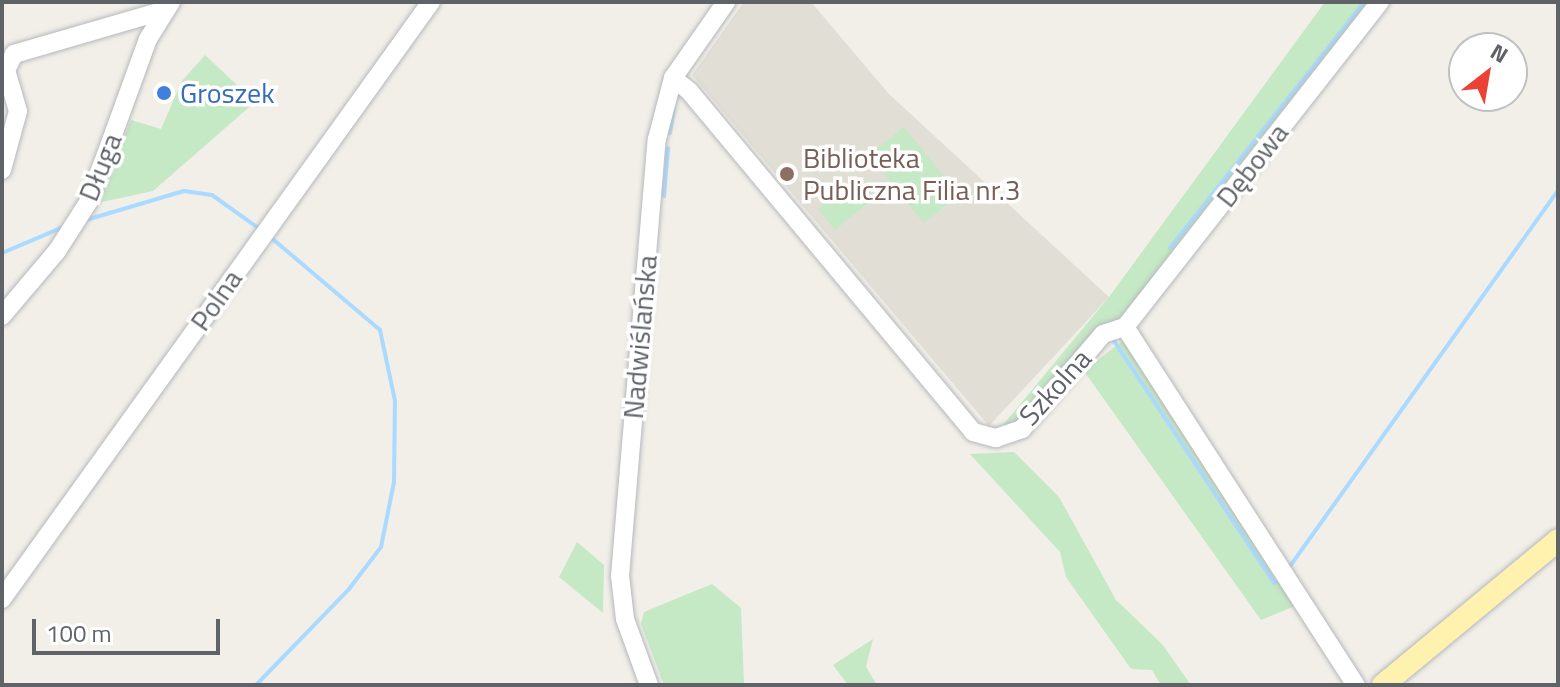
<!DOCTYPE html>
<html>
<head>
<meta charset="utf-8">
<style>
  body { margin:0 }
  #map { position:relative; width:1560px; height:687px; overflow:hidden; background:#f1efe8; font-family:"Titillium Web",sans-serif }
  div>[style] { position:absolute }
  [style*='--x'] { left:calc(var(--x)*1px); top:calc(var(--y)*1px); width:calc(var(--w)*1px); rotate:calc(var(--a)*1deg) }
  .education>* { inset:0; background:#e1ded6 }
  .green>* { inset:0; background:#c5e8c5; transform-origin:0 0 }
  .stream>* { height:4px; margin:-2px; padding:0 2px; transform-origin:2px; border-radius:2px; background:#aadaff }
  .roads { filter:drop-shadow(0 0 2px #b5b8bc) drop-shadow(0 0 2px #b5b8bc) }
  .minor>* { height:18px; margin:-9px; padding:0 9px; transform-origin:9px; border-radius:9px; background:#fff }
  .major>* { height:22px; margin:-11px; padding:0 11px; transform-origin:11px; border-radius:11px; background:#fff2af }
  .dots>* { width:22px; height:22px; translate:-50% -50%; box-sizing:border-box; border:4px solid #fff; border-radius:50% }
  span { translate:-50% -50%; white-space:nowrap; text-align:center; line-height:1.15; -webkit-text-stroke:7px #fff; paint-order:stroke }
  .shop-label { font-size:28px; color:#366cbe }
  .left { translate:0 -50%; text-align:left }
  .education-label { font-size:28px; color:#785e54 }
  .street-label { font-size:28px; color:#5f6368 }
  .frame { position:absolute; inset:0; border:4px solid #5f6368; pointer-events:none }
  .north { position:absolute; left:1448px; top:32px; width:80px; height:80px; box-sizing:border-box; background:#fff; border:2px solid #bfc1c3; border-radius:50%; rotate:31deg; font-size:22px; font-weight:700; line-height:32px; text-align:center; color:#5f6368 }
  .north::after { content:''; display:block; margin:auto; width:28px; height:36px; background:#ea4335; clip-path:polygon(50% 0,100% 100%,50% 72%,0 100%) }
  .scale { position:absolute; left:32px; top:619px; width:188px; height:36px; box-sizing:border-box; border:4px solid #5f6368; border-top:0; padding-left:10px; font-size:24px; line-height:28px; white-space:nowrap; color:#5f6368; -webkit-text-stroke:6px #fff; paint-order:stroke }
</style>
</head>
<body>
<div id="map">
  <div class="education">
    <i style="clip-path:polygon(744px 2px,811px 2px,889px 94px,1109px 297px,989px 426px,692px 75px)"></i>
  </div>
  <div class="green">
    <i style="clip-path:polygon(1325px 2px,1372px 2px,1124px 321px,1018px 425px,1003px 425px,1109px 297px)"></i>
    <i style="clip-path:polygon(205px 55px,255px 102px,153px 191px,97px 203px,131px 120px,161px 129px,182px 81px)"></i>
    <i style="left:904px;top:127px;width:87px;height:45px;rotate:51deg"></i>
    <i style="left:856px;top:178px;width:27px;height:49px;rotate:51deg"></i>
    <i style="clip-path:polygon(1126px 338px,1295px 606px,1261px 620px,1084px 371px)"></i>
    <i style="clip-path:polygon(1014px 452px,1059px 497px,1116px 600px,1162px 644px,1191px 685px,1161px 685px,1152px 670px,1131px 669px,1066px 577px,1060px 552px,970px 454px)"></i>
    <i style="clip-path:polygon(577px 542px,604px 565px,603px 613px,559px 577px)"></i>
    <i style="clip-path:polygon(712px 584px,741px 608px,744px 685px,664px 685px,641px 624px,644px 612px)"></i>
    <i style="clip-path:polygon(873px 639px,866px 667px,877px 685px,848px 685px,833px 665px)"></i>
  </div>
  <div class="stream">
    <i style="--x:670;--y:133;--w:24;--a:-81"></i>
    <i style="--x:664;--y:196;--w:48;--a:-85.2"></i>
    <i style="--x:86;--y:220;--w:102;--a:-16.5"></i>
    <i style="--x:184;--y:191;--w:28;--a:8"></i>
    <i style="--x:212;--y:195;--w:60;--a:35.5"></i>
    <i style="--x:1170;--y:248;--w:313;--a:-51.7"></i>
    <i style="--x:2;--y:253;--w:69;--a:-22.9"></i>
    <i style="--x:1112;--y:338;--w:294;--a:56.5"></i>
    <i style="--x:1274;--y:583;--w:8;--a:-50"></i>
    <i style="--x:1288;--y:569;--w:465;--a:-54.5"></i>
    <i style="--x:256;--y:685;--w:134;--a:-45.9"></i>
    <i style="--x:349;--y:589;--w:53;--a:-52.7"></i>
    <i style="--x:381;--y:547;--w:66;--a:-78.7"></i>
    <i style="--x:394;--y:482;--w:81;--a:-89.3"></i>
    <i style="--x:395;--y:401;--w:73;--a:-101.9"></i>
    <i style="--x:380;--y:330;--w:147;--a:-139.7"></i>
  </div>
  <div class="roads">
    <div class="minor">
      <i style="--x:673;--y:78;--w:22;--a:39"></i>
      <i style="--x:690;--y:92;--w:442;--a:50.2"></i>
      <i style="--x:973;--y:432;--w:24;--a:15"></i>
      <i style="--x:996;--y:438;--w:28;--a:-19"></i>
      <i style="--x:1022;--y:429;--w:125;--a:-49.5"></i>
      <i style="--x:1103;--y:334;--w:23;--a:-18"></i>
      <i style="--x:2;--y:170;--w:61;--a:-74.8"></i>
      <i style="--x:18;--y:111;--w:43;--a:-106.3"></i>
      <i style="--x:6;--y:70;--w:18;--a:-63"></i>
      <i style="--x:14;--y:54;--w:157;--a:-16.2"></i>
      <i style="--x:2;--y:316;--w:85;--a:-49.8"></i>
      <i style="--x:57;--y:251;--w:59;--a:-57.4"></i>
      <i style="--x:89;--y:201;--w:172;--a:-70"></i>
      <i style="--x:148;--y:39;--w:44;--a:-58.1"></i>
      <i style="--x:1125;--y:327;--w:426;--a:57.2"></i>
      <i style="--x:1125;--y:327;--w:413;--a:-51.9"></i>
      <i style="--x:2;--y:599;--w:735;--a:-54.3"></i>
      <i style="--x:649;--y:685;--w:70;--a:-110"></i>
      <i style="--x:625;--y:619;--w:43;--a:-96.6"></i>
      <i style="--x:620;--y:576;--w:439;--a:-85.2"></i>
      <i style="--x:657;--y:139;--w:63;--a:-75.3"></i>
      <i style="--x:673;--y:78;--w:93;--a:-55.1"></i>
    </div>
    <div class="major">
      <i style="--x:1383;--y:685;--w:227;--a:-39.6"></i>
    </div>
  </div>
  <div class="dots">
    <i style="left:164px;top:93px;background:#3f7fe0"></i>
    <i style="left:787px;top:174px;background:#8d6e63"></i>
  </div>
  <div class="shop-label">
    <span class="left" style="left:180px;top:93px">Groszek</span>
  </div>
  <div class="education-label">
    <span class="left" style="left:803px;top:174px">Biblioteka<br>Publiczna Filia nr.3</span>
  </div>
  <div class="street-label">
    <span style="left:1252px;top:165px;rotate:-52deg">Dębowa</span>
    <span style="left:100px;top:167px;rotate:-68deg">Długa</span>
    <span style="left:216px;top:300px;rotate:-55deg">Polna</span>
    <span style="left:640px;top:337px;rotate:-85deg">Nadwiślańska</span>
    <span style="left:1055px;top:387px;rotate:-48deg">Szkolna</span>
  </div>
  <div class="frame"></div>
  <div class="north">N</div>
  <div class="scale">100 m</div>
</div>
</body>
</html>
